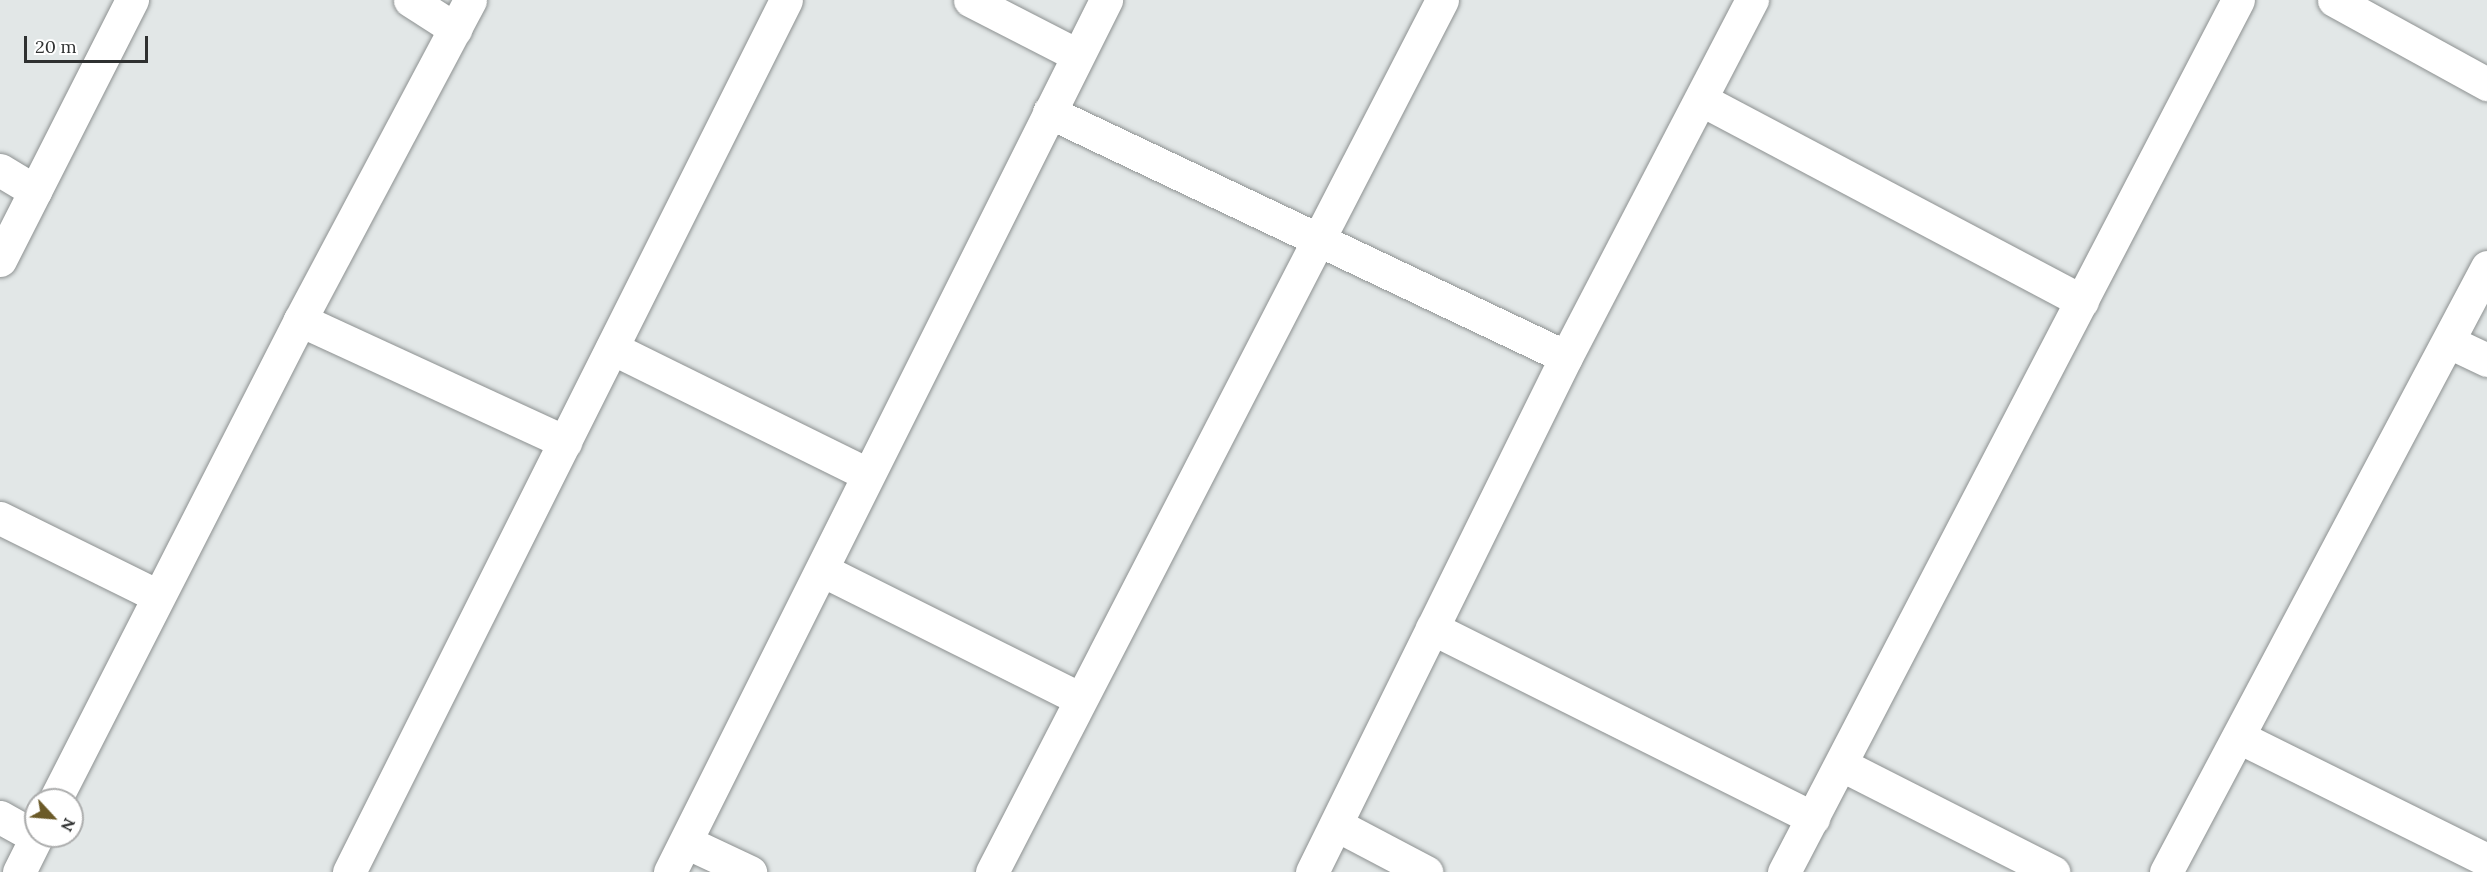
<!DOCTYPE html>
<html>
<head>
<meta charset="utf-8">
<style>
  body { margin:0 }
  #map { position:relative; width:2487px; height:872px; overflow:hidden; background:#e2e7e7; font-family:Lora,serif }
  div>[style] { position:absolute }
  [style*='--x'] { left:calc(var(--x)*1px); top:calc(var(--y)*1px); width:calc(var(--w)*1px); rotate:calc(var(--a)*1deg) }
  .roads { filter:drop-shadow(0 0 2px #8d9191) drop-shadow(0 0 2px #8d9191) }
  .minor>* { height:33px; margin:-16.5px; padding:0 16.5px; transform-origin:16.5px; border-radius:16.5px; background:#fff }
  span { translate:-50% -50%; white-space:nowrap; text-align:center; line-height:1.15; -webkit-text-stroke:6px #fff; paint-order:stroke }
  .north { position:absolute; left:24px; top:788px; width:60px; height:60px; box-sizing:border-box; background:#fff; border:2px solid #acadad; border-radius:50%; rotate:116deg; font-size:16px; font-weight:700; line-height:24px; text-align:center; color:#2f3131 }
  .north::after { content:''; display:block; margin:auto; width:21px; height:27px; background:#6b5a28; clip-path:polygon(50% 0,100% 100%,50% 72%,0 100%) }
  .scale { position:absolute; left:24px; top:36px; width:124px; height:27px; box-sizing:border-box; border:3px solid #2f3131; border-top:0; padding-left:8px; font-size:18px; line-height:21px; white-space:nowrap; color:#2f3131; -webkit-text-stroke:4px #fff; paint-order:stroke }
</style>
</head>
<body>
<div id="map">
  <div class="roads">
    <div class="minor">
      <i style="--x:410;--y:0;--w:54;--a:32.8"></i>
      <i style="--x:970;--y:0;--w:120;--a:27.2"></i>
      <i style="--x:2334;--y:0;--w:175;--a:28.8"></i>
      <i style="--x:1702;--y:100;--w:430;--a:27.9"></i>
      <i style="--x:1049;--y:112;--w:572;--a:25.36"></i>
      <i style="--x:0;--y:170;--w:41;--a:31"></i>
      <i style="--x:0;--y:260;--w:292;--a:-63.1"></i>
      <i style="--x:300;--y:320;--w:292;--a:24.7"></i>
      <i style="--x:2449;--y:342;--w:42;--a:25.3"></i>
      <i style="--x:612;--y:348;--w:284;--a:26.3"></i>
      <i style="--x:0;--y:518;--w:176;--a:26.3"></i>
      <i style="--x:822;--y:570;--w:287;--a:26.5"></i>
      <i style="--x:1432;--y:628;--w:426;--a:26.5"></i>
      <i style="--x:2239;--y:737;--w:277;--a:26.4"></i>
      <i style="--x:1842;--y:765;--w:237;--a:26.9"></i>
      <i style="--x:55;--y:800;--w:539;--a:-62.96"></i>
      <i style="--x:300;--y:320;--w:362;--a:-62"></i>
      <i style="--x:0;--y:817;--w:41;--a:29.1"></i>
      <i style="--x:1337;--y:825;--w:101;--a:27.8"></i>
      <i style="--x:686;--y:842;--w:71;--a:25.1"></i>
      <i style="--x:19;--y:872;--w:40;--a:-63.4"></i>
      <i style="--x:349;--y:872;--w:975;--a:-63.38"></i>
      <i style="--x:670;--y:872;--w:975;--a:-63.43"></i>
      <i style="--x:992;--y:872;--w:981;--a:-62.7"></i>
      <i style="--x:1312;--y:872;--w:574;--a:-63.75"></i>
      <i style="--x:1566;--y:357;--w:403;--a:-62.5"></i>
      <i style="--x:1784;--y:872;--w:983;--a:-62.5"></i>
      <i style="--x:2166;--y:872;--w:685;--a:-62.05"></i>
    </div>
  </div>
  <div class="north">N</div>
  <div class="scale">20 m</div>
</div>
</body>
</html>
